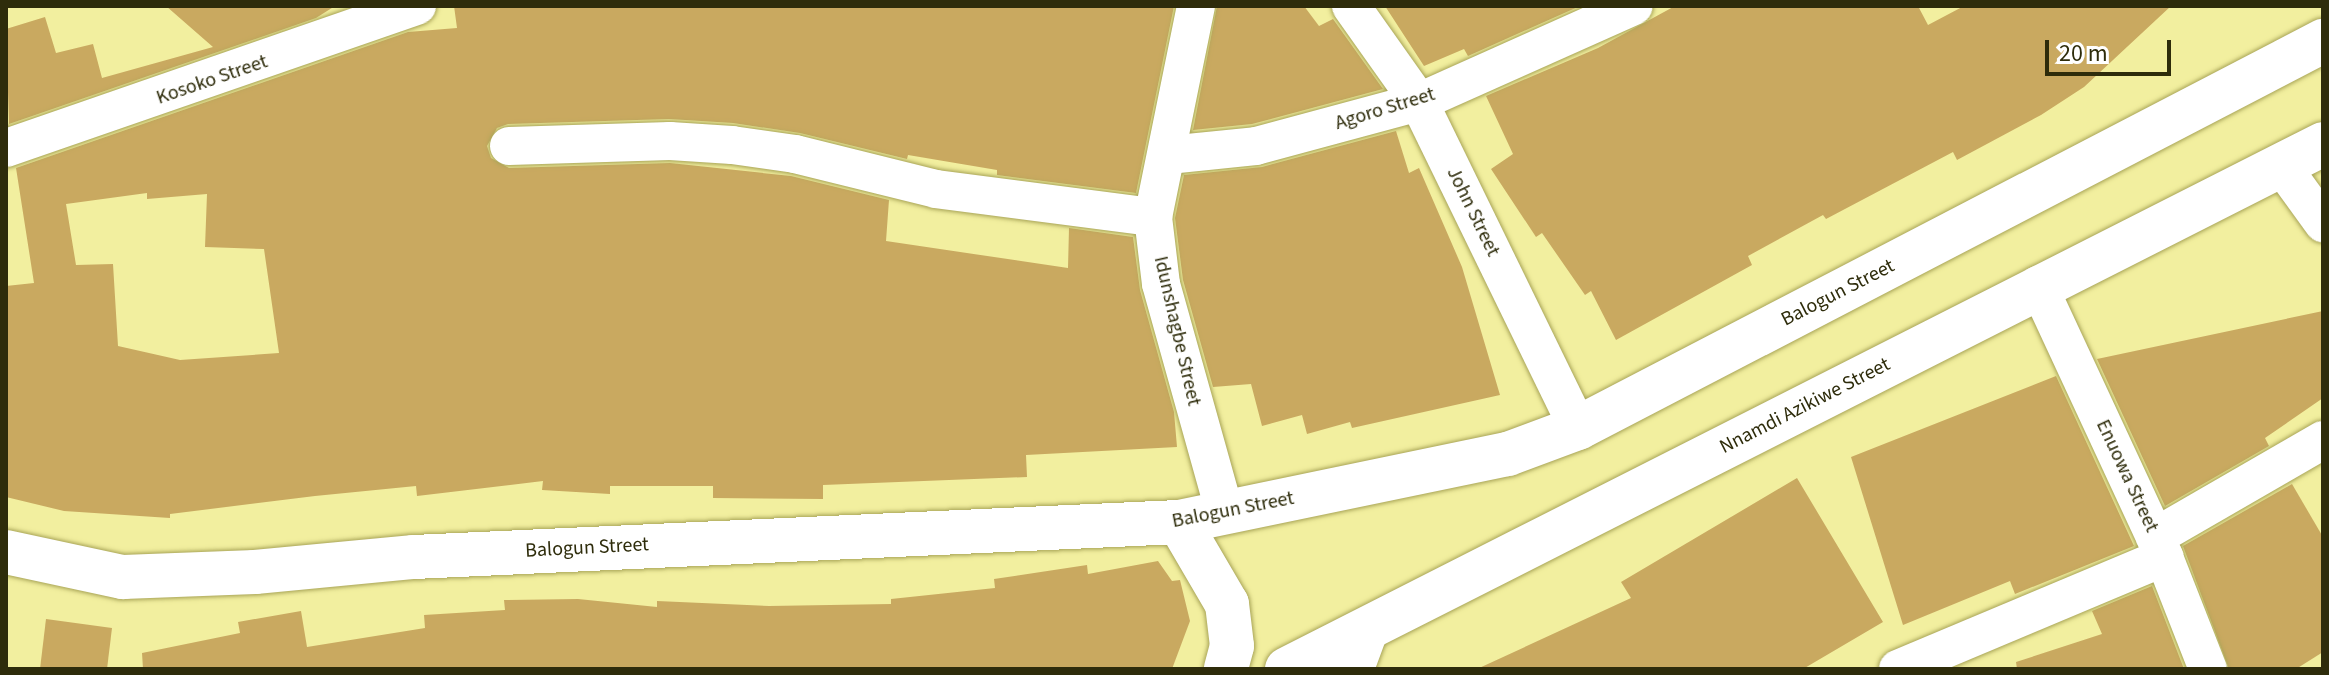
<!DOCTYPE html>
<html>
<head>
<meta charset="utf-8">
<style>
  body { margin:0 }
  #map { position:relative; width:2329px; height:675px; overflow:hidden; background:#f2ef9f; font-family:"Source Sans 3",sans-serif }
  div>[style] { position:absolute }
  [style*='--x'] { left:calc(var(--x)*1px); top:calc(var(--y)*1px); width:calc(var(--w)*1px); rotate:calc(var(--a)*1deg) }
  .building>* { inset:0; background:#c9a960 }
  .roads { filter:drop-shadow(0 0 2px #a8a457) drop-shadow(0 0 2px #a8a457) }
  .minor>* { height:38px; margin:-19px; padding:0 19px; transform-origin:19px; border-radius:19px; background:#fff }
  .secondary>* { height:44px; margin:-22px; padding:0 22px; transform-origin:22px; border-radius:22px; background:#fff }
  span { translate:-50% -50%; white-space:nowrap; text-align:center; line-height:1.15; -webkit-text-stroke:6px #fff; paint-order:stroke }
  .street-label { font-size:20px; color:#2e2c0b }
  .frame { position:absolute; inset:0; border:8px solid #2e2c0b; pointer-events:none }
  .scale { position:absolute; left:2045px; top:40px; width:126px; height:36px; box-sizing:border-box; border:4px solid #2e2c0b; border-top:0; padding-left:10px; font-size:24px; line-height:28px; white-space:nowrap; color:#2e2c0b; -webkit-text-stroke:6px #fff; paint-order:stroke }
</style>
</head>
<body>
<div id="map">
  <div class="building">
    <i style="clip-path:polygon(166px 6px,335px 6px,316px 18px,9px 124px,6px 29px,45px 17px,56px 53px,93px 44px,102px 78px,213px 47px)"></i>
    <i style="clip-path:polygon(evenodd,454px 6px,1174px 6px,1136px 193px,997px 175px,997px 170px,908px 155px,907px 159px,800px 133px,733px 123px,669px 119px,508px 124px,497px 128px,487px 146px,491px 158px,509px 168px,670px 163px,791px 176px,889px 200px,886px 241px,1068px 268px,1069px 228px,1133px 237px,1140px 290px,1174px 412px,1177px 447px,1026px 455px,1027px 477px,823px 485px,823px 499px,713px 498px,713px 486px,610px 486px,610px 494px,542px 490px,543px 481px,417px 496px,416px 486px,315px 496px,170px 514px,170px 518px,64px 511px,6px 497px,6px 286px,34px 283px,16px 168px,408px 32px,457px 28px,454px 6px,147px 193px,147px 199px,207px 194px,205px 247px,264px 249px,279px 353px,180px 360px,118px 346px,113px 264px,76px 265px,66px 204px,147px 193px)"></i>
    <i style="clip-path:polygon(1217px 6px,1304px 6px,1319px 26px,1333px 19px,1383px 89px,1252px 124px,1193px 130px)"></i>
    <i style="clip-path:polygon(1385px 6px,1580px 6px,1468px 56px,1464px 49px,1424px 66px)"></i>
    <i style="clip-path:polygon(1675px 6px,1918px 6px,1928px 25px,1964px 6px,2171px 6px,2084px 87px,2041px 115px,1957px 160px,1953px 152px,1826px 219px,1823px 215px,1748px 256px,1752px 265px,1616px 340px,1591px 291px,1585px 295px,1542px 233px,1536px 237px,1491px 169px,1513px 154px,1486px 96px,1598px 48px)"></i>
    <i style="clip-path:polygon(1396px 131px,1409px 173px,1419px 168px,1462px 267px,1500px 395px,1352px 428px,1350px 422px,1307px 434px,1302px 415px,1262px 426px,1251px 384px,1213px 387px,1183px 280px,1175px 218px,1184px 175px,1262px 167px)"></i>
    <i style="clip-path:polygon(2323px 311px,2323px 398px,2265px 438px,2269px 446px,2165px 506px,2097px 359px)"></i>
    <i style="clip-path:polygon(2056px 376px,2134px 546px,2015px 594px,2010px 581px,1903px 625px,1851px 457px)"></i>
    <i style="clip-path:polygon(1797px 478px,1883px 622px,1803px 669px,1477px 669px,1631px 598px,1621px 582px)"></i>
    <i style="clip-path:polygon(2292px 484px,2323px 537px,2323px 652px,2296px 669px,2229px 669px,2183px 546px)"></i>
    <i style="clip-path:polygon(1158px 561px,1172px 581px,1180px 580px,1190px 621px,1172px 669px,143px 669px,142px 653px,240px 633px,238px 622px,301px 611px,307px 647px,425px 628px,424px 615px,505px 610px,504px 600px,578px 599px,657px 607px,657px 601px,769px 606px,891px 604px,891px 599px,995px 588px,994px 579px,1087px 565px,1088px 574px)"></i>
    <i style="clip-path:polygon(2152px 586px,2184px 669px,2017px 669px,2016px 662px,2102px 634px,2092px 611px)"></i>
    <i style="clip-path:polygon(46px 619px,112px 628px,107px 669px,40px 669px)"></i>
  </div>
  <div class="roads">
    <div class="minor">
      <i style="--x:1196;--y:6;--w:215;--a:101.5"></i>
      <i style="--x:1153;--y:217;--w:67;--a:83.2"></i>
      <i style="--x:1161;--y:284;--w:238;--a:74.4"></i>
      <i style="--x:1351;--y:6;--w:118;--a:54.7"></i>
      <i style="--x:1419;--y:102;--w:363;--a:64"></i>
      <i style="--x:509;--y:146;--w:161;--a:-1.8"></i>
      <i style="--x:670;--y:141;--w:62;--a:3.7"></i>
      <i style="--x:732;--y:145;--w:64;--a:8.1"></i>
      <i style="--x:795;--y:154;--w:145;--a:13.9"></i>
      <i style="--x:936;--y:189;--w:219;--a:7.4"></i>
      <i style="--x:6;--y:148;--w:435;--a:-19.1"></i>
      <i style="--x:1168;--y:155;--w:88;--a:-5.8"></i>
      <i style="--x:1256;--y:146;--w:169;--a:-15.1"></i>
      <i style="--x:1419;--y:102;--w:235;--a:-24.1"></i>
      <i style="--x:2281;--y:165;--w:72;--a:54.1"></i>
      <i style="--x:2038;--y:285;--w:300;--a:65.1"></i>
      <i style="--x:2164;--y:557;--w:120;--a:68.6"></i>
      <i style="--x:2155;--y:537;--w:194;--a:-30"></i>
      <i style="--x:1355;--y:669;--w:40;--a:-69.8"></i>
      <i style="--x:1898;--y:669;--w:289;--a:-22.8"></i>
    </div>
    <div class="secondary">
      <i style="--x:1179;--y:522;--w:95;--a:59.7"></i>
      <i style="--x:1227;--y:604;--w:42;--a:83.2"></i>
      <i style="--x:1232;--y:646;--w:24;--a:105"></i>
      <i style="--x:6;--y:552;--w:120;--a:12.1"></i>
      <i style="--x:123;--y:577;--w:132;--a:-2.2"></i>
      <i style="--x:255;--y:572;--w:160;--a:-5.4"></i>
      <i style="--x:414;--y:557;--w:766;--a:-2.62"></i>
      <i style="--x:1179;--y:522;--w:336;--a:-11.7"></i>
      <i style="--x:1508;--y:454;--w:75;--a:-20.4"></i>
      <i style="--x:1578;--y:428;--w:840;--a:-27.45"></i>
      <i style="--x:1287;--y:669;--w:1161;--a:-26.87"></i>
    </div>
  </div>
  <div class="street-label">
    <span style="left:212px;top:80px;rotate:-19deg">Kosoko Street</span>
    <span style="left:1385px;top:109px;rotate:-17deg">Agoro Street</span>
    <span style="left:1473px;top:212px;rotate:64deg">John Street</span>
    <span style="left:1838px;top:293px;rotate:-27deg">Balogun Street</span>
    <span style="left:1177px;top:331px;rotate:77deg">Idunshagbe Street</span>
    <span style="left:1805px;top:406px;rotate:-27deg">Nnamdi Azikiwe Street</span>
    <span style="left:2127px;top:476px;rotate:65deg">Enuowa Street</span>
    <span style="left:1233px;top:510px;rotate:-11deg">Balogun Street</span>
    <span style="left:587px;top:548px;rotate:-3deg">Balogun Street</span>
  </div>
  <div class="frame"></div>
  <div class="scale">20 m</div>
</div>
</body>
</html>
